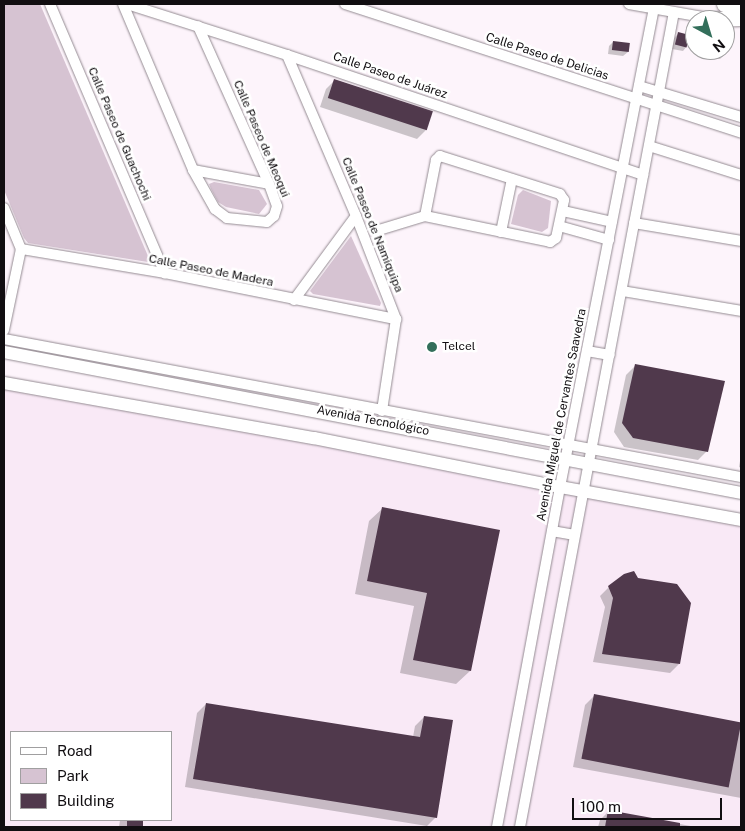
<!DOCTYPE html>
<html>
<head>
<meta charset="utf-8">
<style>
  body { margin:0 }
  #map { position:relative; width:745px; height:831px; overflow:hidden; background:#fdf4fb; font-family:"Public Sans",sans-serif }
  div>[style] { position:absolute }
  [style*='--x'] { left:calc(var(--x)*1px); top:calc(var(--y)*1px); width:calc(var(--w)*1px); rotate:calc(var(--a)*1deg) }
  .built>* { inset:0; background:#f9e9f6 }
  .green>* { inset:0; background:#d6c3d2 }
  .shadow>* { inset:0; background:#0003 }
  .building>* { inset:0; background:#50394c; transform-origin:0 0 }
  .roads { filter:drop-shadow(0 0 1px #948b92) drop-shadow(0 0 1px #948b92) }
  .minor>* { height:10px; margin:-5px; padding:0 5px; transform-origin:5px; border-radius:5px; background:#fff }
  .major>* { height:12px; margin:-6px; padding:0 6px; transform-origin:6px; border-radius:6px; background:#fff }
  .highway>* { height:15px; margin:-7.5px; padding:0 7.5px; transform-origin:7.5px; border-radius:7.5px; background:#fff }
  .dots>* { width:14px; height:14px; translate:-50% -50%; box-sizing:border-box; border:2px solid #fff; border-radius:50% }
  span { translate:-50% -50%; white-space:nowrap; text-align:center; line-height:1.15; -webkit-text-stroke:5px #fff; paint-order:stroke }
  .street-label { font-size:12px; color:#110e11 }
  .poi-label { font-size:12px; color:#110e11 }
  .left { translate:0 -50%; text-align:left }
  .frame { position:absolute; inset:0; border:5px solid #110e11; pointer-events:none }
  .legend { position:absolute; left:10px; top:731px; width:162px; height:90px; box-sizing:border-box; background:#fff; border:1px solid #a09fa0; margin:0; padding:6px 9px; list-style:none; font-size:15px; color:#110e11 }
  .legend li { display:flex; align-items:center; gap:10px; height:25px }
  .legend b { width:25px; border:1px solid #a09fa0 }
  .north { position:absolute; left:685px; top:10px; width:50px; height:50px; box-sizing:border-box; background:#fff; border:1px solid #a09fa0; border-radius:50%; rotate:141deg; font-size:14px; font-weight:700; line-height:20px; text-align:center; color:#110e11 }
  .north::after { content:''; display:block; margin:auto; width:18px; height:22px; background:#336f5b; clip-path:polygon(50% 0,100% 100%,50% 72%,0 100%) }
  .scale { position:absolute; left:572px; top:798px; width:150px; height:22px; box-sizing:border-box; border:2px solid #110e11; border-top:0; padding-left:6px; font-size:15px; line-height:18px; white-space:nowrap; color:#110e11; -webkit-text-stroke:4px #fff; paint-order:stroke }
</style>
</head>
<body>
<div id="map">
  <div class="built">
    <i style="clip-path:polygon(evenodd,4px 386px,741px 523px,741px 827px,4px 827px,4px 386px,11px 732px,171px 732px,171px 820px,11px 820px,11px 732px)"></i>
  </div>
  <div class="green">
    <i style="clip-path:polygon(4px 4px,40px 4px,148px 256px,148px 262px,28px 243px,24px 238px,4px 190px)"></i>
    <i style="clip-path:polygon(214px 182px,259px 190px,267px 204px,259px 214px,226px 207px,218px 202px,211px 189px,209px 184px)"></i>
    <i style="clip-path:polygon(523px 190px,551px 201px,548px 228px,542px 232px,511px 224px,518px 195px)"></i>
    <i style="clip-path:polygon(351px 236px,381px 303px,380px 306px,313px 294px,310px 291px)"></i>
  </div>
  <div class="shadow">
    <i style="clip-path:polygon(725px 30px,730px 30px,724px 55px,720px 59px,711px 57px,712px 50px,725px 50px)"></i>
    <i style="clip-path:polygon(678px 34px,687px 46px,683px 51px,672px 49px,674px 38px)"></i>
    <i style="clip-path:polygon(613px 42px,628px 52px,623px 56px,608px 54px,609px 46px)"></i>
    <i style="clip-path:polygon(335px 80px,426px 130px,417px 139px,320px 107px,326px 89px)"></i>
    <i style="clip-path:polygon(635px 366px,707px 451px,698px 460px,624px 447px,614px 432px,626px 375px)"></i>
    <i style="clip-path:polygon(741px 455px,741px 468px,739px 467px)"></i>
    <i style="clip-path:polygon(383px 508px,470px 671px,456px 684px,400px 673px,414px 606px,355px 594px,369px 521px)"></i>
    <i style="clip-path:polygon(609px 587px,679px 664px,670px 673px,593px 662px,605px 607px,600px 596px)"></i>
    <i style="clip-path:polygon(594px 696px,741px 723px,741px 798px,573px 767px,585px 705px)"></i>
    <i style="clip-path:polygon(206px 704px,413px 737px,415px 726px,424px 717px,436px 817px,427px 826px,185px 787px,197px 713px)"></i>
    <i style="clip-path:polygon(609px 811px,696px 827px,598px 827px,600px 820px)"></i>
    <i style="clip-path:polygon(120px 820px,142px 820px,141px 826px,150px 827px,119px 827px)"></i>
  </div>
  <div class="building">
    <i style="left:678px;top:32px;width:12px;height:13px;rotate:14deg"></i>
    <i style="left:613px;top:41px;width:17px;height:9px;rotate:7deg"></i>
    <i style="left:334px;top:79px;width:104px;height:20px;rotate:18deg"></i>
    <i style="clip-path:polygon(635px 364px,725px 381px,708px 452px,633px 438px,622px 423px)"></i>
    <i style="clip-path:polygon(382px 507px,500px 530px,471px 671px,413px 660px,427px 593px,367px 581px)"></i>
    <i style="clip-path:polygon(634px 571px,638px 578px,677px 584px,691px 603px,680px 664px,602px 654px,613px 598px,608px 586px,624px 574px)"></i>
    <i style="left:594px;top:694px;width:150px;height:66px;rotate:11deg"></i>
    <i style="clip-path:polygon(206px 703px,420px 737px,424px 716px,453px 720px,437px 818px,193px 779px)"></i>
    <i style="clip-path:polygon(608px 810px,680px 823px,680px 827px,605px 827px)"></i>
    <i style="left:127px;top:820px;width:16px;height:7px"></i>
  </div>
  <div class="roads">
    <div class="minor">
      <i style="--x:50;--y:4;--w:293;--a:66.9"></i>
      <i style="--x:123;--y:4;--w:180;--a:67.1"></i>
      <i style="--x:193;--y:170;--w:45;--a:60.6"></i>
      <i style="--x:215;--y:209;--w:15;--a:37"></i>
      <i style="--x:227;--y:218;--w:40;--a:5.7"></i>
      <i style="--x:267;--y:222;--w:9;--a:-41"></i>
      <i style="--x:274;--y:216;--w:10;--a:-73"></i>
      <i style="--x:277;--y:206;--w:23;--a:-110"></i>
      <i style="--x:269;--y:184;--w:173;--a:-114.2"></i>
      <i style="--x:127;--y:4;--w:168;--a:17.7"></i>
      <i style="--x:287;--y:55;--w:376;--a:18.6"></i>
      <i style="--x:345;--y:4;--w:416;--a:18"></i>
      <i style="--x:629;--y:4;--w:92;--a:10"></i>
      <i style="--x:287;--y:55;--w:175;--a:66.8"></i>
      <i style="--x:356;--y:216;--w:110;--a:68.8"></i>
      <i style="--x:396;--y:319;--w:93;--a:98.7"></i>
      <i style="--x:639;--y:86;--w:107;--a:16.9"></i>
      <i style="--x:649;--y:146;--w:96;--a:17.5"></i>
      <i style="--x:193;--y:170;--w:77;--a:10.4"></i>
      <i style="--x:4;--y:208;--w:44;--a:67.5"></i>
      <i style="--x:21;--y:249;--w:83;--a:101.9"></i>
      <i style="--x:563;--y:211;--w:50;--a:12.7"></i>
      <i style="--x:634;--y:223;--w:109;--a:9.5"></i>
      <i style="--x:559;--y:226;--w:52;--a:15.6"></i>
      <i style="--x:379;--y:230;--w:48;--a:-16.9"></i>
      <i style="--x:425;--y:216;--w:128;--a:11.7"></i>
      <i style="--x:550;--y:242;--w:7;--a:-34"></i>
      <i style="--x:556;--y:238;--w:39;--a:-78"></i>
      <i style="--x:564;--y:200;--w:7;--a:-124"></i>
      <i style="--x:560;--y:194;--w:126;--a:-162.4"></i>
      <i style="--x:440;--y:156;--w:6;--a:135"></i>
      <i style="--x:436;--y:160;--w:57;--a:101.1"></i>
      <i style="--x:501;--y:232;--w:54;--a:-78.3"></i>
      <i style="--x:21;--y:249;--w:146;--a:9.5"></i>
      <i style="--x:165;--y:273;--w:236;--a:11.3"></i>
      <i style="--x:622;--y:291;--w:121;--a:9.5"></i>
      <i style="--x:294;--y:300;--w:104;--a:-53.6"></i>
      <i style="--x:4;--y:339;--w:750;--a:10.61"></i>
      <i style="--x:587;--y:351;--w:23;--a:10"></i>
      <i style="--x:552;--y:531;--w:23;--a:10"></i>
      <i style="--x:497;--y:827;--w:346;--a:-79.5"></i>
      <i style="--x:560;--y:487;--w:488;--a:-78.9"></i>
      <i style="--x:520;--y:827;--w:829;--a:-79.3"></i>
    </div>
    <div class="major">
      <i style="--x:4;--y:352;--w:750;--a:10.83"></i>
      <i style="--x:4;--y:383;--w:315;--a:10.1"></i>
      <i style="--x:314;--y:438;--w:251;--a:11.3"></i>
      <i style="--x:560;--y:487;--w:184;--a:10.3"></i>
    </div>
    <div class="highway">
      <i style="--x:724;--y:4;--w:17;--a:10"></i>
      <i style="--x:716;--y:19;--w:25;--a:-2"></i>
    </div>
  </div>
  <div class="dots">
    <i style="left:432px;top:347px;background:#336f5b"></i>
  </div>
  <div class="street-label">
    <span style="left:547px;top:57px;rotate:18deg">Calle Paseo de Delicias</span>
    <span style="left:390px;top:76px;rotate:19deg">Calle Paseo de Juárez</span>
    <span style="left:119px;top:134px;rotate:67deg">Calle Paseo de Guachochi</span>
    <span style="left:261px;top:139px;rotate:67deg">Calle Paseo de Meoqui</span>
    <span style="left:372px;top:225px;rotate:68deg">Calle Paseo de Namiquipa</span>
    <span style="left:211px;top:271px;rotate:11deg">Calle Paseo de Madera</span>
    <span style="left:562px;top:415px;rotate:-79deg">Avenida Miguel de Cervantes Saavedra</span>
    <span style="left:373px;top:421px;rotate:11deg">Avenida Tecnológico</span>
  </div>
  <div class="poi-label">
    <span class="left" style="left:442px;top:347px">Telcel</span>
  </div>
  <div class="frame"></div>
  <ul class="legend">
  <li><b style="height:6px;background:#fff"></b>Road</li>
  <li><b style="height:14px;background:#d6c3d2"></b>Park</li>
  <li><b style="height:14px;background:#50394c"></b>Building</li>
  </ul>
  <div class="north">N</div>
  <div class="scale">100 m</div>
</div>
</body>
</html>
